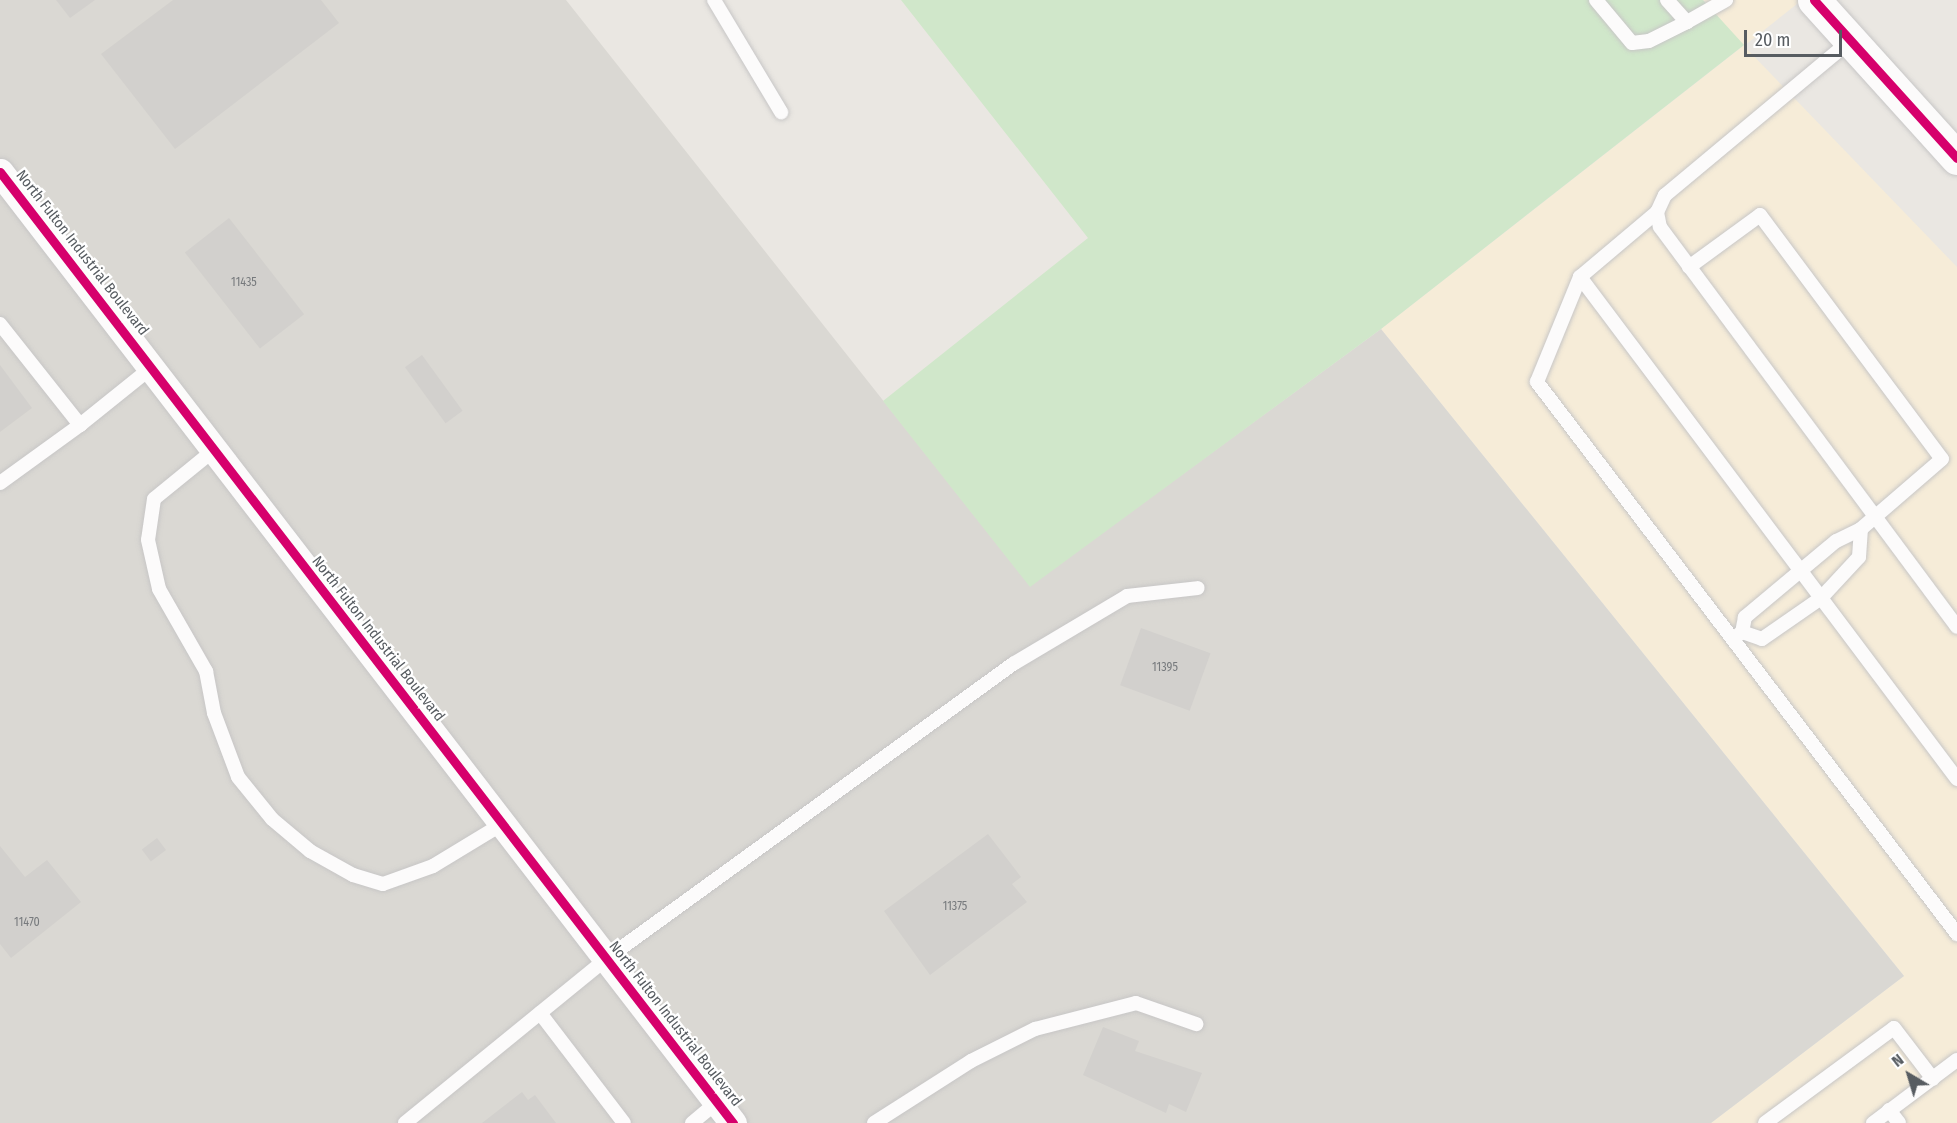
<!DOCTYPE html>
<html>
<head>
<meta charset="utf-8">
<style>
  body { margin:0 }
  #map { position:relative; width:1957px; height:1123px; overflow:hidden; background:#eae7e2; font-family:"Fira Sans Condensed",sans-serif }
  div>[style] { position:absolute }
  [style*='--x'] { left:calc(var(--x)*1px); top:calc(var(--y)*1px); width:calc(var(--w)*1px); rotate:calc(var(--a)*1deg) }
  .commercial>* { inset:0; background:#f6ecd8 }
  .industrial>* { inset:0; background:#dad8d3 }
  .green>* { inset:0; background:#d0e7ca }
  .building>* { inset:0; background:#d2d0cd; transform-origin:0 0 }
  .roads { filter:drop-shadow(0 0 2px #c7c6c6) drop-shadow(0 0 2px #c7c6c6) }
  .service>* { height:14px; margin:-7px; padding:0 7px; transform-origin:7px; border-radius:7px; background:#fcfbfb }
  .minor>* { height:27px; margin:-13.5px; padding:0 13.5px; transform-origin:13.5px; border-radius:13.5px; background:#fcfbfb }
  .tertiary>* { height:33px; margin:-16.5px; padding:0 16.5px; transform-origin:16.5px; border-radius:16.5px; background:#fcfbfb }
  .cycleway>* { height:9px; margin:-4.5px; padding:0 4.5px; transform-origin:4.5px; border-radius:4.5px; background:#d6006c }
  span { translate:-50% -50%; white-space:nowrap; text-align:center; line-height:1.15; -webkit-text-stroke:4.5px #fff; paint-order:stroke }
  .number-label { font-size:12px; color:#777a7d }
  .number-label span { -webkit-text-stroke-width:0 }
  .street-label { font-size:15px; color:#575c61 }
  .north { position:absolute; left:1879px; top:1045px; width:60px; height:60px; -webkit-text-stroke:4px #fff; paint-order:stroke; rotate:322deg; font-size:16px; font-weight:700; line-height:24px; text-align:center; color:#575c61 }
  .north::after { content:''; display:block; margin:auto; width:21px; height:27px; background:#575c61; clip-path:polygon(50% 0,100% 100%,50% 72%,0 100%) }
  .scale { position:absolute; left:1744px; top:30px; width:98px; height:27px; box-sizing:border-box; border:3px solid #575c61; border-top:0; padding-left:8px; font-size:18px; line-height:21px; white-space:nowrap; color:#575c61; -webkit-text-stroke:4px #fff; paint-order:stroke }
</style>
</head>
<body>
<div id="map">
  <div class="commercial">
    <i style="clip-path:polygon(1703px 0,1802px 0,1744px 46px,1957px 267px,1957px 1123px,1711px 1123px,1904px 976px,1381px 329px,1743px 46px)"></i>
  </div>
  <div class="industrial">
    <i style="clip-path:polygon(0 0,566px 0,1030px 586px,1381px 329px,1904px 976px,1711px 1123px,0 1123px)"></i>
  </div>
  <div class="green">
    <i style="clip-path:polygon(901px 0,1703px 0,1744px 45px,1381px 329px,1030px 587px,883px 401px,1088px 238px)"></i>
  </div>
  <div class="building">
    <i style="clip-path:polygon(56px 0,95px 0,70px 18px)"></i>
    <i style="clip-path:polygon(173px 0,321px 0,339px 23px,175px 149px,101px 54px)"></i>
    <i style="left:229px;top:218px;width:122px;height:56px;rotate:52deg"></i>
    <i style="left:422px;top:355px;width:69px;height:21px;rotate:54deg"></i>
    <i style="clip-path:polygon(0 365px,32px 408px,0 432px)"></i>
    <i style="left:1141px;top:628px;width:74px;height:61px;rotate:20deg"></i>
    <i style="clip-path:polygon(988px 834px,1021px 877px,1012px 884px,1027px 902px,930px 975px,884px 911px)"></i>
    <i style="left:157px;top:838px;width:15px;height:19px;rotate:53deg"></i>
    <i style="clip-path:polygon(0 846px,25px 877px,47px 860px,81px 902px,11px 958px,0 944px)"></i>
    <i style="clip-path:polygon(1103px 1027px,1139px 1041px,1135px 1051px,1202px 1073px,1186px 1112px,1169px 1104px,1166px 1113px,1083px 1075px)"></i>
    <i style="clip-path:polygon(522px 1092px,528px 1100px,535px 1095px,556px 1123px,482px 1123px)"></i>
  </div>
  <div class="roads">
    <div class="service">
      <i style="--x:714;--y:0;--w:131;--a:59.1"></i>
      <i style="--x:1596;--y:0;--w:56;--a:50.1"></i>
      <i style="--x:1632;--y:43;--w:17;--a:-7"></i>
      <i style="--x:1649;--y:41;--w:42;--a:-26.6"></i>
      <i style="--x:1667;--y:0;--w:30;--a:48"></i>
      <i style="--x:1687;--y:22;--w:45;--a:-29.4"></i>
      <i style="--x:1850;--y:41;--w:241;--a:140.2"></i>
      <i style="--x:1665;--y:195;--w:19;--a:115"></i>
      <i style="--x:1657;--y:212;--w:15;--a:79"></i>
      <i style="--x:1660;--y:227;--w:498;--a:53.4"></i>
      <i style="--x:1657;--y:212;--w:101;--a:139.8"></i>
      <i style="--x:1580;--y:277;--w:113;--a:112.3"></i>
      <i style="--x:1537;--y:382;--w:694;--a:52.73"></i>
      <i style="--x:1689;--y:267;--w:88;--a:-36.2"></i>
      <i style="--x:1760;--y:215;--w:304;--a:53.3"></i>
      <i style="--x:1942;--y:459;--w:107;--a:139.2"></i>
      <i style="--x:1861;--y:529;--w:28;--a:154"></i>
      <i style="--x:1836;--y:541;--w:119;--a:140.1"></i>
      <i style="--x:1745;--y:617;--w:15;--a:101"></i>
      <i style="--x:1742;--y:632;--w:11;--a:142"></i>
      <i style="--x:1580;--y:277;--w:628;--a:53.09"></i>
      <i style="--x:0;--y:324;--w:129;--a:51.6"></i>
      <i style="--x:80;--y:425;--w:91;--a:-38.8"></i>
      <i style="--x:214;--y:450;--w:77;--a:140.8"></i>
      <i style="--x:154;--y:499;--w:41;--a:98.3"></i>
      <i style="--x:148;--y:540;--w:50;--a:77.3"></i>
      <i style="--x:159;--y:589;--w:95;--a:60.2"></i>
      <i style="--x:206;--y:671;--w:43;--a:79.2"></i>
      <i style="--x:214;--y:713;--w:68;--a:69.4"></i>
      <i style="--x:238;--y:777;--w:54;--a:51"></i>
      <i style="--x:272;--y:819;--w:50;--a:40.1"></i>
      <i style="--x:310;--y:851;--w:49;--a:29.2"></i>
      <i style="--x:353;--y:875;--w:31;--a:17"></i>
      <i style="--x:383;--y:884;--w:53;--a:-19.8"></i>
      <i style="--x:433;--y:866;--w:81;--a:-31.3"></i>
      <i style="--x:0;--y:483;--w:99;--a:-35.9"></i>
      <i style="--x:1742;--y:632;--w:21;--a:19"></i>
      <i style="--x:1762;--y:639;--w:72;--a:-34.8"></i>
      <i style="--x:1821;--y:598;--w:56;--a:-47.2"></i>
      <i style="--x:1859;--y:557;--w:28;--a:-86"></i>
      <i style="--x:540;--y:1013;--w:138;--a:52.6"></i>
      <i style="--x:1889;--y:1110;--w:16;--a:52"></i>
      <i style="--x:405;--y:1123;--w:259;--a:-39.2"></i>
      <i style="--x:606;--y:959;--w:503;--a:-35.94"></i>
      <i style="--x:1013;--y:664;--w:133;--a:-30.8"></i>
      <i style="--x:1127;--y:596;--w:71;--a:-6.4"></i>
      <i style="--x:692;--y:1123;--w:33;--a:-40"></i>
      <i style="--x:874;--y:1123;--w:115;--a:-32.6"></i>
      <i style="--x:971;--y:1061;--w:72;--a:-26.6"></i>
      <i style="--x:1035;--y:1029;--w:104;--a:-14.4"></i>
      <i style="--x:1136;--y:1003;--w:64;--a:19.3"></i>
      <i style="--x:1765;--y:1123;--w:160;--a:-36.4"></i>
      <i style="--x:1894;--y:1028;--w:64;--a:52.6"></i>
      <i style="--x:1873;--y:1123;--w:105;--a:-36.9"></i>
    </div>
    <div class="minor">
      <i style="--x:0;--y:172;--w:1201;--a:52.38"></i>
    </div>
    <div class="tertiary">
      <i style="--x:1814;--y:0;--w:213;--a:47.9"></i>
    </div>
  </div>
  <div class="cycleway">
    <i style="--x:1814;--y:0;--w:213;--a:47.9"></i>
    <i style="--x:0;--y:172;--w:1201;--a:52.38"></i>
  </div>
  <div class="number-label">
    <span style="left:244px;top:283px">11435</span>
    <span style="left:1165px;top:668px">11395</span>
    <span style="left:955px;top:907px">11375</span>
    <span style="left:27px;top:923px">11470</span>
  </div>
  <div class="street-label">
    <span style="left:82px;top:253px;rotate:52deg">North Fulton Industrial Boulevard</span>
    <span style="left:378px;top:639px;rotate:52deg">North Fulton Industrial Boulevard</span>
    <span style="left:675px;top:1024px;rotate:52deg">North Fulton Industrial Boulevard</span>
  </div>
  <div class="north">N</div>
  <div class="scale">20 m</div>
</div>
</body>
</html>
